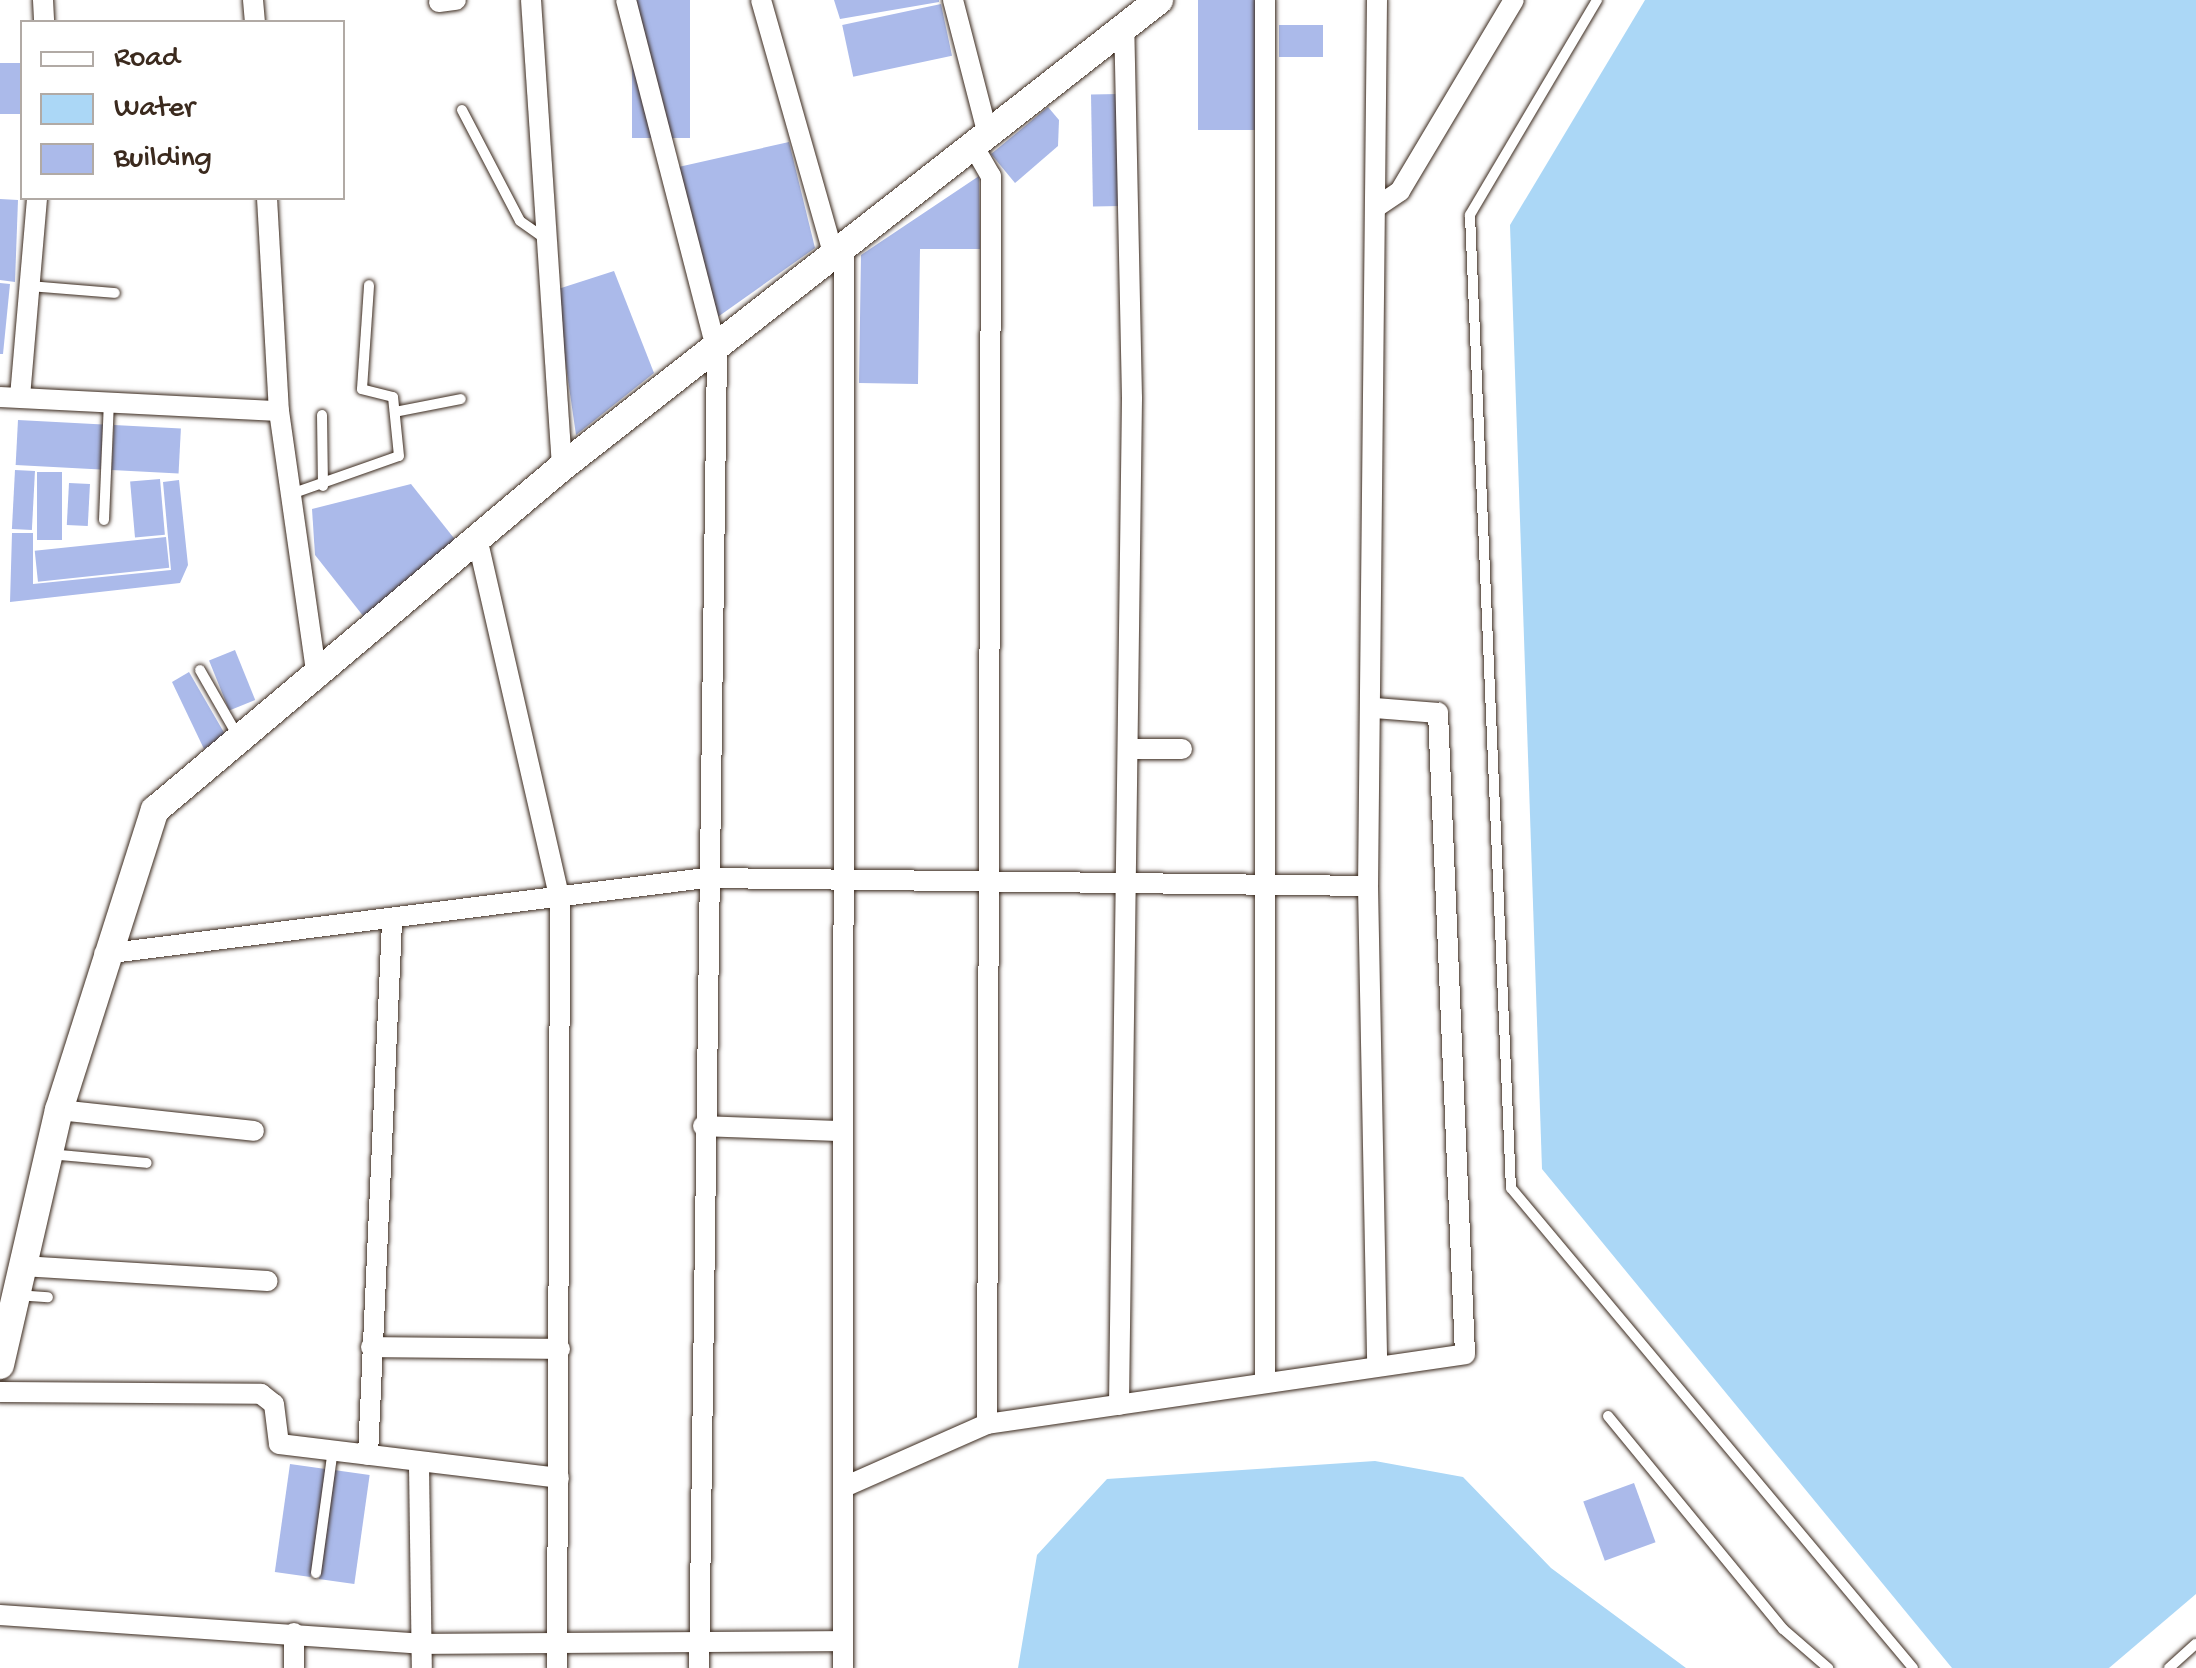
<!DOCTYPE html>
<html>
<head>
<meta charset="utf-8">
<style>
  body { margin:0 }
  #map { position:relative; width:2196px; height:1668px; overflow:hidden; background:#fff; font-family:"Gochi Hand",sans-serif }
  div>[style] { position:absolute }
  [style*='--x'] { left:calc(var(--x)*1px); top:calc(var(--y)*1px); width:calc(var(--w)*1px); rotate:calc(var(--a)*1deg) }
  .water>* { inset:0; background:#abd7f6 }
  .building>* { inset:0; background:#abbaea; transform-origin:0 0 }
  .roads { filter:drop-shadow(0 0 2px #3b2a1e) drop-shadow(0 0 2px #3b2a1e) }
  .lane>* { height:10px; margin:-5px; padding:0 5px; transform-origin:5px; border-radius:5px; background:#fff }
  .street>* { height:20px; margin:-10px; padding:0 10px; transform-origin:10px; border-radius:10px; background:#fff }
  .secondary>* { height:28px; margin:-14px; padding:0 14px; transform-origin:14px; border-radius:14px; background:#fff }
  span { translate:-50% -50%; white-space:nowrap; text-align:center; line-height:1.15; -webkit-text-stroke:10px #fff; paint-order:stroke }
  .legend { position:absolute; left:20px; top:20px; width:325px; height:180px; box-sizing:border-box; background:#fff; border:2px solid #b1aaa5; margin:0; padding:12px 18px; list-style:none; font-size:30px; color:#3b2a1e }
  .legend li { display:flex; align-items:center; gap:20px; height:50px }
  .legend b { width:50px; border:2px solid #b1aaa5 }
</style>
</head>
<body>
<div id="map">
  <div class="water">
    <i style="clip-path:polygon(1645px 0,2196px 0,2196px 1594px,2109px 1668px,1952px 1668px,1542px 1169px,1510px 225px)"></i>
    <i style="clip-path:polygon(1375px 1461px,1463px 1477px,1551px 1568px,1686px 1668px,1018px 1668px,1037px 1555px,1107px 1479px)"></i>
  </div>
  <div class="building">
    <i style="left:632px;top:0;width:58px;height:138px"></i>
    <i style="clip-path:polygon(834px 0,939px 0,939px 2px,840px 19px)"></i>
    <i style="left:1198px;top:0;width:60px;height:130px"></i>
    <i style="left:941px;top:4px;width:53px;height:101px;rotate:78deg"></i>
    <i style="left:1279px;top:25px;width:44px;height:32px"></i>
    <i style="left:0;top:63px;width:22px;height:51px"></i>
    <i style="left:1119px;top:94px;width:112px;height:28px;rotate:89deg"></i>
    <i style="clip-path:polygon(1048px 107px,1059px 120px,1058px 146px,1015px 183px,991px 154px)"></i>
    <i style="clip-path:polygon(789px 142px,815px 248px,712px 321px,674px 168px)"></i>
    <i style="clip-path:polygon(979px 176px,980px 249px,920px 249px,918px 384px,859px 383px,861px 255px)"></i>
    <i style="clip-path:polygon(0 199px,18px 200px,15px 282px,0 280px)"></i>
    <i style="clip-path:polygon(614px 271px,654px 373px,576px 435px,555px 290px)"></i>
    <i style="clip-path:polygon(0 283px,10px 284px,3px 354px,0 354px)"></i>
    <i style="left:18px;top:420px;width:85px;height:45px;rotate:3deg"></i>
    <i style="left:114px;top:425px;width:67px;height:45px;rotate:3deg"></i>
    <i style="left:15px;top:470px;width:20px;height:59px;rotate:3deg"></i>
    <i style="left:37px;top:472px;width:25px;height:68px"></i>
    <i style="left:160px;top:479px;width:56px;height:30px;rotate:85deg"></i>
    <i style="clip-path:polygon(179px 480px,188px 565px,180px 583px,10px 602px,12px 533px,33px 533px,33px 584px,171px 570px,163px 482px)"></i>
    <i style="left:69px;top:483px;width:21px;height:42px;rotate:3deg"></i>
    <i style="clip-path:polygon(411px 484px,457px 542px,364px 617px,315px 555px,312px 509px)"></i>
    <i style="left:166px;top:537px;width:31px;height:132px;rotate:84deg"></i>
    <i style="left:235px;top:650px;width:54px;height:28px;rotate:68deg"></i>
    <i style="clip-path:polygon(189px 672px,226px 736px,204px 749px,172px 682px)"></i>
    <i style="left:290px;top:1464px;width:36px;height:109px;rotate:8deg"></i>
    <i style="left:334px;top:1470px;width:36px;height:110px;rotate:8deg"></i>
    <i style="left:1634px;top:1483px;width:63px;height:54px;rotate:70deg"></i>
  </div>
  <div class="roads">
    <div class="lane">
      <i style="--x:1597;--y:0;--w:250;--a:120.6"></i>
      <i style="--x:1470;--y:215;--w:974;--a:87.59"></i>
      <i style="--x:1511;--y:1188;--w:626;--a:50.05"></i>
      <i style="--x:462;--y:110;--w:125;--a:62.4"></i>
      <i style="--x:520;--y:221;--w:32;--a:35"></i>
      <i style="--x:28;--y:286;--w:87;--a:4.6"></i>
      <i style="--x:395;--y:412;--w:67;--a:-11.1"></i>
      <i style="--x:322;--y:415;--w:71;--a:89.2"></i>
      <i style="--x:291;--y:494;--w:114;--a:-19.4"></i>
      <i style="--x:399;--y:456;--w:59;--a:-95.8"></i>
      <i style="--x:393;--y:397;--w:32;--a:-166"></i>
      <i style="--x:362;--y:389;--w:104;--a:-86.1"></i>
      <i style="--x:104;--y:520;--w:117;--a:-87.6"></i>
      <i style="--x:200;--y:670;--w:78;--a:60.2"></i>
      <i style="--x:49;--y:1154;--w:98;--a:5.2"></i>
      <i style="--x:16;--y:1295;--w:32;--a:4"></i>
      <i style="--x:1608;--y:1416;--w:276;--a:50.6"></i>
      <i style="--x:1783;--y:1629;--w:60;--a:40.9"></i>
      <i style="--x:316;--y:1573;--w:125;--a:-82.2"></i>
      <i style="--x:2169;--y:1668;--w:36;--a:-42"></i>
    </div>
    <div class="street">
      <i style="--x:43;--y:0;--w:22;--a:87"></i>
      <i style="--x:253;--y:0;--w:22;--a:85"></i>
      <i style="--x:531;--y:0;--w:468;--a:86.2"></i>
      <i style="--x:626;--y:0;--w:364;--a:75.5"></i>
      <i style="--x:717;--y:352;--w:1316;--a:90.78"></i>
      <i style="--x:761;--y:0;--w:267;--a:74.1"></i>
      <i style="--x:953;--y:0;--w:139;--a:75.5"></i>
      <i style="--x:1265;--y:0;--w:1382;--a:90"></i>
      <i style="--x:1377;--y:0;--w:886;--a:90.58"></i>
      <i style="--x:1368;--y:886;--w:477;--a:88.9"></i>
      <i style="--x:439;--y:2;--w:17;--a:-7"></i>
      <i style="--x:974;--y:147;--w:34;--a:60"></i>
      <i style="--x:991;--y:176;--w:1248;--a:90.18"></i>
      <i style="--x:267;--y:198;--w:213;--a:86.8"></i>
      <i style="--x:279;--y:411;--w:270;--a:81.9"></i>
      <i style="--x:1375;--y:208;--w:30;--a:-34"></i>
      <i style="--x:1400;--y:191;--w:222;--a:-59.2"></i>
      <i style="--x:0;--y:397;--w:279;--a:2.9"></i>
      <i style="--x:20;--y:397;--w:200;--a:-85.1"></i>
      <i style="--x:478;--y:542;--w:368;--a:77.1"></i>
      <i style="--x:560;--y:901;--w:767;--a:90.22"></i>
      <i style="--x:1130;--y:749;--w:52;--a:0"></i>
      <i style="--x:104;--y:954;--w:607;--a:-7.2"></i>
      <i style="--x:706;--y:878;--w:662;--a:0.69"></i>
      <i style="--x:59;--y:1110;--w:196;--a:6.1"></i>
      <i style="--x:703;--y:1126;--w:139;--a:2.1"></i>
      <i style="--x:22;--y:1266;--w:246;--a:3.5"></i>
      <i style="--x:371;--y:1347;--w:189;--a:0.6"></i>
      <i style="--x:0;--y:1392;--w:261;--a:0.4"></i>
      <i style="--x:261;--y:1394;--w:16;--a:38"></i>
      <i style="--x:274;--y:1404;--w:40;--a:82.9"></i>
      <i style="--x:279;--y:1444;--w:282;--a:6.9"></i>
      <i style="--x:1119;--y:1405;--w:1007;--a:-89.26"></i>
      <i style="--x:1132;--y:398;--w:371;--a:-91.2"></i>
      <i style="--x:368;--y:1455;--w:534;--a:-87.42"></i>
      <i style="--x:419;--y:1465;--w:203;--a:89.2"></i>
      <i style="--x:844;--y:1487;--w:156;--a:-23.8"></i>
      <i style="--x:987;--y:1424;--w:483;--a:-8.3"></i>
      <i style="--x:1465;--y:1354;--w:642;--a:-92.41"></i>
      <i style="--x:1438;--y:713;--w:63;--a:-175.5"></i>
      <i style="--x:0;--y:1615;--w:422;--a:3.9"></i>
      <i style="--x:421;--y:1644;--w:422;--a:-0.4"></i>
      <i style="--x:294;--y:1633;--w:35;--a:90"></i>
      <i style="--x:843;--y:1668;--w:1419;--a:-89.96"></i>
    </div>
    <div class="secondary">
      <i style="--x:0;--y:1365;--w:262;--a:-77"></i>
      <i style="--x:59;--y:1110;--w:315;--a:-72.3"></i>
      <i style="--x:155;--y:810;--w:532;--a:-40.12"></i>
      <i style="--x:562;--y:467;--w:758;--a:-38.03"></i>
    </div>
  </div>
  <ul class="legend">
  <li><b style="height:12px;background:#fff"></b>Road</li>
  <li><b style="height:28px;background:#abd7f6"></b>Water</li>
  <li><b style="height:28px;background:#abbaea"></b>Building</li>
  </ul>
</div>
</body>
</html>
